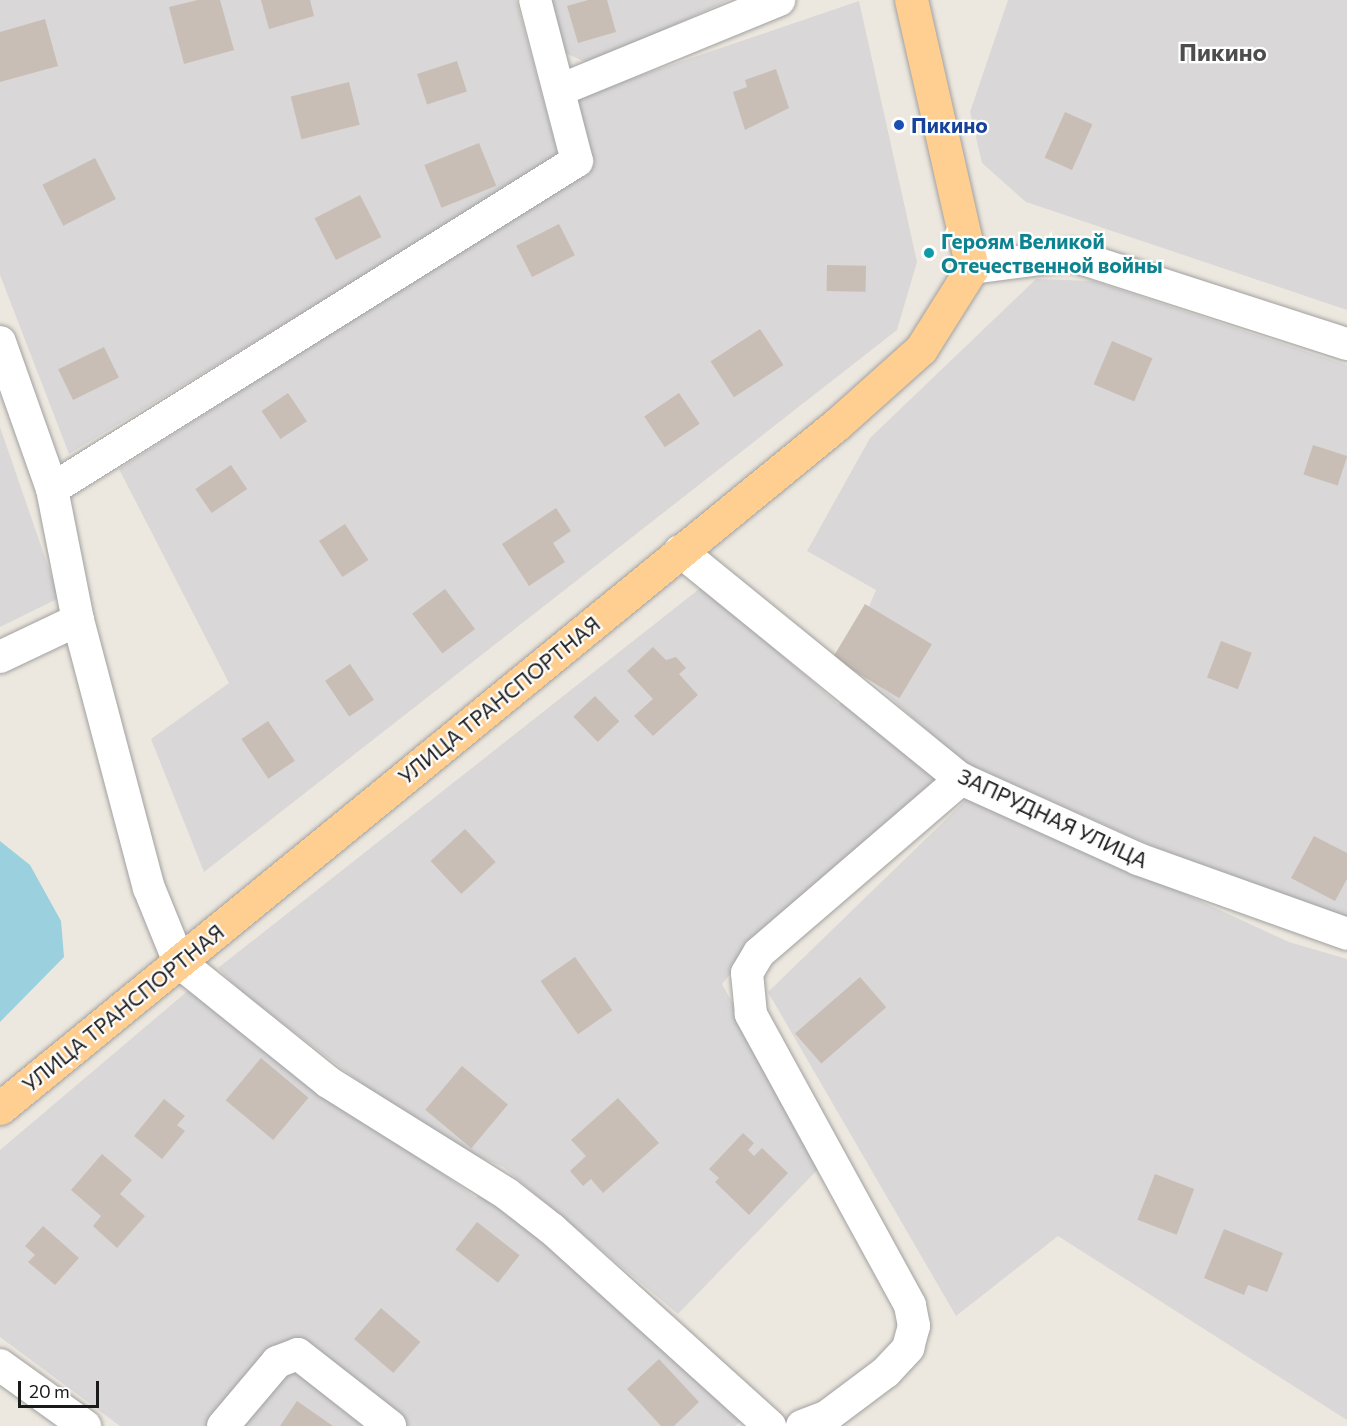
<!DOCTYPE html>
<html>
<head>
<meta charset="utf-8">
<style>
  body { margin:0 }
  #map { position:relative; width:1347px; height:1426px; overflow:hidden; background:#ede8df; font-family:Commissioner,sans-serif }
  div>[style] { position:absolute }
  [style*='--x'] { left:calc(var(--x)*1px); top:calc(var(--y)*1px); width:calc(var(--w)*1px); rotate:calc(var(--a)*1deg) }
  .residential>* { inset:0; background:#d9d7d7 }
  .water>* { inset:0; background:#9bd0df }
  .building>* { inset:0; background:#c9beb5; transform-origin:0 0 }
  .roads { filter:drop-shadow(0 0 2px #a1a1a1) drop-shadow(0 0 2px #a1a1a1) }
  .minor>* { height:32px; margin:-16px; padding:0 16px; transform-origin:16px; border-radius:16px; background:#fff }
  .major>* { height:33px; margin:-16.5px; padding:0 16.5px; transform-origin:16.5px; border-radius:16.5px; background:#ffcf92 }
  .dots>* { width:16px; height:16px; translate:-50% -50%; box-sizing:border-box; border:3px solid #fff; border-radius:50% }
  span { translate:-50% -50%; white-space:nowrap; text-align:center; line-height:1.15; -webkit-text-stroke:4.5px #fff; paint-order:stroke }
  .transit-label { font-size:21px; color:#164399; font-weight:700 }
  .left { translate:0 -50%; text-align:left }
  .culture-label { font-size:21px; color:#0d838f; font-weight:700 }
  .street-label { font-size:21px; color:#1a1a1a }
  .quarter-label { font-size:24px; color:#4d4d4d; font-weight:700 }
  .scale { position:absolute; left:18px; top:1381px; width:81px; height:27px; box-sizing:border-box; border:3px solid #1a1a1a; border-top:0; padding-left:8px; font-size:18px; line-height:21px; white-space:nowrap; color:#1a1a1a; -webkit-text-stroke:4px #fff; paint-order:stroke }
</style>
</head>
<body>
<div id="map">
  <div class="residential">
    <i style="clip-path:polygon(0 0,516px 0,559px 158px,69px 454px,0 275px)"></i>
    <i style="clip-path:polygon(549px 0,729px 0,590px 64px,563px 52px)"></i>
    <i style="clip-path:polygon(1008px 0,1347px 0,1347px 310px,1026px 202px,982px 163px,970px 112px)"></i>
    <i style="clip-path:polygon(859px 1px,917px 262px,897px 330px,204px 872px,151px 739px,229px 683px,119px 469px,595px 164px,571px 99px)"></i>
    <i style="clip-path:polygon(1036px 279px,1093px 281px,1347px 365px,1347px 917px,1157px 848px,962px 761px,847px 659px,876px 590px,807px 551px,870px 438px)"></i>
    <i style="clip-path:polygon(0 427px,59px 598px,0 627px)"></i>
    <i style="clip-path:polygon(703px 586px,839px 705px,846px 698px,944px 774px,764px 933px,722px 984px,822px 1165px,678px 1314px,503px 1167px,435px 1139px,244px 994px,218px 968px)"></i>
    <i style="clip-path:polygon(971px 795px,1289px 942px,1347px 959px,1347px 1420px,1058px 1236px,956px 1316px,768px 992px)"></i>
    <i style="clip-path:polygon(190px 989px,476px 1198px,486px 1188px,745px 1418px,735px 1426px,120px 1426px,0 1337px,0 1150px)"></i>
  </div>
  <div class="water">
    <i style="clip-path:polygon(0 841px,30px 865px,61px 921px,64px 957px,0 1022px)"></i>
  </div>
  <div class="building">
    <i style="clip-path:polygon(198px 0,220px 0,234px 50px,184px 64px,169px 7px)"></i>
    <i style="clip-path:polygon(261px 0,310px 0,314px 16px,269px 29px)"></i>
    <i style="clip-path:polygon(588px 0,607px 0,616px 32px,578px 43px,567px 6px)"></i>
    <i style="clip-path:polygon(45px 19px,58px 66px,0 82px,0 32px)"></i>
    <i style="left:457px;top:61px;width:32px;height:42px;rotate:72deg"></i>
    <i style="clip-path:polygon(776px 69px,789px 108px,745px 130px,733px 92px,747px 87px,745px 80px)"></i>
    <i style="left:349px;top:82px;width:44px;height:60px;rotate:76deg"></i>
    <i style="left:1065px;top:112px;width:30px;height:50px;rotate:24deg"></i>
    <i style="left:479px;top:143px;width:46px;height:59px;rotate:68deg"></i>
    <i style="left:95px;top:158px;width:46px;height:59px;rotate:63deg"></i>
    <i style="left:360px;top:195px;width:47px;height:51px;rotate:63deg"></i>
    <i style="left:559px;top:224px;width:35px;height:48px;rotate:63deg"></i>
    <i style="left:827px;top:265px;width:39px;height:26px;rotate:1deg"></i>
    <i style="left:760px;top:329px;width:43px;height:59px;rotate:57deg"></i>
    <i style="left:1112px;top:341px;width:44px;height:47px;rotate:23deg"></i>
    <i style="left:104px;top:347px;width:34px;height:51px;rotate:64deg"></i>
    <i style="left:288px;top:393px;width:34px;height:32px;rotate:56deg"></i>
    <i style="left:679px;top:393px;width:37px;height:42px;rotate:56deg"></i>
    <i style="left:1313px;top:445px;width:36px;height:31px;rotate:18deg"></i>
    <i style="left:231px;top:465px;width:29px;height:43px;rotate:56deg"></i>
    <i style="clip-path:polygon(556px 508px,571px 531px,553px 543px,565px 562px,529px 586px,502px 544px)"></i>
    <i style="left:345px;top:524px;width:43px;height:31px;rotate:57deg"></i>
    <i style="left:445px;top:589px;width:50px;height:41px;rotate:53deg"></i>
    <i style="left:865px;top:604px;width:78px;height:63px;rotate:31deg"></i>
    <i style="left:1221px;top:641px;width:33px;height:39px;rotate:21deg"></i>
    <i style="clip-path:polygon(653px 647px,666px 660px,676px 657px,686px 668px,679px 674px,698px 695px,653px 736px,634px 716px,653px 699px,627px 671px)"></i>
    <i style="left:350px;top:664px;width:43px;height:30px;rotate:56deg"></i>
    <i style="left:595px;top:696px;width:35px;height:30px;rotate:46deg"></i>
    <i style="left:268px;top:721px;width:48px;height:32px;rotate:56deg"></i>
    <i style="left:465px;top:829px;width:45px;height:47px;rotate:47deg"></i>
    <i style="clip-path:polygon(1314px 836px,1347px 853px,1347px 879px,1335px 901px,1291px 878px)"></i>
    <i style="left:575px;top:957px;width:65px;height:42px;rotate:55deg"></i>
    <i style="left:860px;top:977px;width:40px;height:86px;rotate:49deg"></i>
    <i style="left:261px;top:1058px;width:62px;height:55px;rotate:40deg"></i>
    <i style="left:462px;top:1066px;width:60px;height:57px;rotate:40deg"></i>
    <i style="clip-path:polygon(618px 1098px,659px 1143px,603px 1193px,591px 1179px,583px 1186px,570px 1171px,586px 1156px,571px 1140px)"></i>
    <i style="clip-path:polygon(164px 1099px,185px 1116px,177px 1125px,185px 1131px,162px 1159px,134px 1136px)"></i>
    <i style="clip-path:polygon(743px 1133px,754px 1143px,748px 1150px,754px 1156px,762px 1148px,788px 1173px,749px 1215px,715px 1182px,719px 1178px,709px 1169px)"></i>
    <i style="clip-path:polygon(102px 1154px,132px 1180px,120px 1194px,145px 1216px,117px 1248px,93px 1226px,101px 1216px,71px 1190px)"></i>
    <i style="left:1155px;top:1174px;width:42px;height:49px;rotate:21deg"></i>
    <i style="left:477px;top:1222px;width:54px;height:35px;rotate:38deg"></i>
    <i style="clip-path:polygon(43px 1226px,79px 1258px,55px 1285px,28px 1262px,35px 1255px,25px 1246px)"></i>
    <i style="clip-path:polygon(1224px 1229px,1283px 1253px,1267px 1292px,1248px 1285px,1244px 1295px,1204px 1278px)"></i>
    <i style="left:381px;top:1308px;width:52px;height:41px;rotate:41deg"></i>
    <i style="clip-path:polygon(659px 1359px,699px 1402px,674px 1426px,661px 1426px,627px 1389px)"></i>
    <i style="clip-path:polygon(297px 1401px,333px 1426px,280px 1426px)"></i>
  </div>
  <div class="roads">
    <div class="minor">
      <i style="--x:560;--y:90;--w:237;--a:-22.3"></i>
      <i style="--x:972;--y:268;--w:100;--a:-7.5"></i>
      <i style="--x:1071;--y:255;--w:290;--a:17.9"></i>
      <i style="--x:0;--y:342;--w:156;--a:70.5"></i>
      <i style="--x:52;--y:489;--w:134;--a:78.8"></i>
      <i style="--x:78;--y:620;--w:277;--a:75.2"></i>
      <i style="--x:149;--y:888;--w:80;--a:67.9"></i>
      <i style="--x:179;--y:962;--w:191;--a:38.8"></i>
      <i style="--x:328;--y:1082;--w:211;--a:32"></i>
      <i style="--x:507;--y:1194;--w:57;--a:37.9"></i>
      <i style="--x:552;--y:1229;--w:294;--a:42.1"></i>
      <i style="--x:52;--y:489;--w:619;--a:-32"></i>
      <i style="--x:577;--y:161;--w:166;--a:-104.6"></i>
      <i style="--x:680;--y:551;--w:362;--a:39.1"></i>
      <i style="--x:961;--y:779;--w:194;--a:24.3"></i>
      <i style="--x:1138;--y:859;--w:222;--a:19.7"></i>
      <i style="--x:0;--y:657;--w:86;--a:-25.4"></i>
      <i style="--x:0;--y:1365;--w:105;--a:35.7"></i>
      <i style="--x:223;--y:1426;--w:84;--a:-49.8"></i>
      <i style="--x:277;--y:1362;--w:22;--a:-21"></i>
      <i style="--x:298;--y:1354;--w:117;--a:38"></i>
      <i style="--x:802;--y:1426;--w:26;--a:-21"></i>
      <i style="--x:826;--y:1417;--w:75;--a:-36.9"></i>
      <i style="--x:886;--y:1372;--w:33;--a:-47"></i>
      <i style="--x:908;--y:1348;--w:23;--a:-75"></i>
      <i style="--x:914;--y:1326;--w:21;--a:-101"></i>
      <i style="--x:910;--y:1305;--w:332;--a:-118.7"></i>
      <i style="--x:751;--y:1014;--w:41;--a:-95.6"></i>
      <i style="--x:747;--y:973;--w:23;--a:-59"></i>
      <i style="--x:759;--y:953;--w:267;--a:-40.7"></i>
    </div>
    <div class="major">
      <i style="--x:0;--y:1108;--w:1080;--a:-39.25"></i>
      <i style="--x:836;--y:425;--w:114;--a:-41.8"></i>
      <i style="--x:921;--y:349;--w:96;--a:-57.8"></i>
      <i style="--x:972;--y:268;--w:275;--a:-102.8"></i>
    </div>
  </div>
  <div class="dots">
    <i style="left:899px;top:125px;background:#1a4fb4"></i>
    <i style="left:929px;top:253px;background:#0f9aa8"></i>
  </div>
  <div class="transit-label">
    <span class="left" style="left:911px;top:125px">Пикино</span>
  </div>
  <div class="culture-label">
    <span class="left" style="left:941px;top:253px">Героям Великой<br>Отечественной войны</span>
  </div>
  <div class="street-label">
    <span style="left:499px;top:700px;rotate:-39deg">УЛИЦА ТРАНСПОРТНАЯ</span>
    <span style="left:1053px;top:818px;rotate:25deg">ЗАПРУДНАЯ УЛИЦА</span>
    <span style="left:123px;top:1008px;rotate:-39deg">УЛИЦА ТРАНСПОРТНАЯ</span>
  </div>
  <div class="quarter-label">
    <span style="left:1223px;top:52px">Пикино</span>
  </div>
  <div class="scale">20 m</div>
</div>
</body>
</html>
